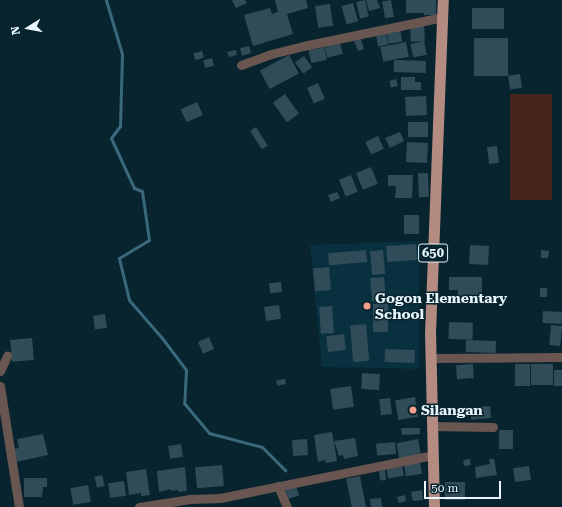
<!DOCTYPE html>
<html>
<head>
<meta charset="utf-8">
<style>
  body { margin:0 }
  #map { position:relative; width:562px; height:507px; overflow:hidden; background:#07242f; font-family:"Roboto Serif",serif }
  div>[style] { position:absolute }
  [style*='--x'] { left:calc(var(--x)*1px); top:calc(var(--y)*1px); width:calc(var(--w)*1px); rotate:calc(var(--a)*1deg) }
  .built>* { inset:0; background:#09303e }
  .green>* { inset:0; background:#46251d; transform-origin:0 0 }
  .stream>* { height:3px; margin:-1.5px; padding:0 1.5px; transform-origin:1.5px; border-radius:1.5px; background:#3a697d }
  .building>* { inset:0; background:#304c59; transform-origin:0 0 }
  .minor>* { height:9px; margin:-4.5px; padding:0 4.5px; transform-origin:4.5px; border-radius:4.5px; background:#695651 }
  .primary>* { height:11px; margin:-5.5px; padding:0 5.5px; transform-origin:5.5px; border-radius:5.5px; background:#b38b81 }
  .dots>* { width:11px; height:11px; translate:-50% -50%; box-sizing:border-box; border:2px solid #07242f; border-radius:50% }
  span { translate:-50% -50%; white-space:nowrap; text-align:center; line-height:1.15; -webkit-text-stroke:3px #07242f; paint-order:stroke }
  .shield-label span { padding:1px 3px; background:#07242f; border:1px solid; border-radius:3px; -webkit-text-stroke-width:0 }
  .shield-label { font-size:13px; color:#eaf7fd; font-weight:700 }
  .poi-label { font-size:14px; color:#eaf7fd; font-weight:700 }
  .left { translate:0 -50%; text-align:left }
  .north { position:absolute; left:8px; top:8px; width:40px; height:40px; -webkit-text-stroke:3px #07242f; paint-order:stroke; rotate:259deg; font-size:11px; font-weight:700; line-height:16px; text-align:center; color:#eaf7fd }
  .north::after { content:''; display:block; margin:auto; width:14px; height:18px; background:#eaf7fd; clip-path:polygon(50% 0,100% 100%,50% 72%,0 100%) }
  .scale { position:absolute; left:424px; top:481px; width:77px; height:18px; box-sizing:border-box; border:2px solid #eaf7fd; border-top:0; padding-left:5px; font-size:12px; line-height:14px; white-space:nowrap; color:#eaf7fd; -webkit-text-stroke:3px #07242f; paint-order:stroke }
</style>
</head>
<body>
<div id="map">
  <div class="built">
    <i style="clip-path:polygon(419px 241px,419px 369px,322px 367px,310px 245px)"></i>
  </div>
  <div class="green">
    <i style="left:510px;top:94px;width:42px;height:106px"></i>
  </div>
  <div class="stream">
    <i style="--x:106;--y:0;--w:56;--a:73.5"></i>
    <i style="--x:122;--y:54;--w:72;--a:91.6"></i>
    <i style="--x:120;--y:126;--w:15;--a:127"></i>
    <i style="--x:111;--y:138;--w:55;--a:65.3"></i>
    <i style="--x:134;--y:188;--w:9;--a:21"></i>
    <i style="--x:142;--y:191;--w:49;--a:81.9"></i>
    <i style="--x:149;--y:240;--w:35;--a:149"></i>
    <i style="--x:119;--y:258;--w:43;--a:76.6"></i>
    <i style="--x:129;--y:300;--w:50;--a:49"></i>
    <i style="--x:162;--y:338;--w:40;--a:53"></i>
    <i style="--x:186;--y:370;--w:33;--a:93"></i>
    <i style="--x:184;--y:403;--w:39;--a:50"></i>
    <i style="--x:209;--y:433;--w:55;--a:14.8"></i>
    <i style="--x:262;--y:447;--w:33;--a:45"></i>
  </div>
  <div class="building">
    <i style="clip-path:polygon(232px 0,245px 0,247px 3px,236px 8px)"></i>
    <i style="clip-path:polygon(275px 0,306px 0,308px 8px,287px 14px,293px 34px,253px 46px,244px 15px,270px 8px,272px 14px,278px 12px)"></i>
    <i style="left:365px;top:0;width:17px;height:9px;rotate:77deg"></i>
    <i style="clip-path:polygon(366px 0,377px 0,380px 8px,369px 11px)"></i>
    <i style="left:391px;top:0;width:17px;height:9px;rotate:80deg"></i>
    <i style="clip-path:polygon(406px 0,436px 0,436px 15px,424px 15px,424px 13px,406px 13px)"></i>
    <i style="left:353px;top:3px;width:19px;height:12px;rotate:74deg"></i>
    <i style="left:330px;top:4px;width:22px;height:15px;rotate:82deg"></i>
    <i style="left:472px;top:8px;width:32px;height:21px"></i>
    <i style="left:424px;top:24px;width:17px;height:14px;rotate:87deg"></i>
    <i style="left:400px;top:27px;width:15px;height:14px;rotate:82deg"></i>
    <i style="left:385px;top:29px;width:16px;height:10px;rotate:79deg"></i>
    <i style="left:474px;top:38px;width:34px;height:38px"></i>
    <i style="clip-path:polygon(361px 39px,364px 49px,358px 51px,354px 41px)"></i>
    <i style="left:424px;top:41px;width:14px;height:14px;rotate:78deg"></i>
    <i style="left:406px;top:42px;width:15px;height:26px;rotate:79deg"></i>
    <i style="left:340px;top:43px;width:11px;height:16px;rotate:75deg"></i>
    <i style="clip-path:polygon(249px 46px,251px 53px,242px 56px,240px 48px)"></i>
    <i style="left:324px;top:47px;width:13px;height:16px;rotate:77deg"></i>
    <i style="clip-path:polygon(236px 50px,237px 55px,229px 57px,227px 52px)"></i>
    <i style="left:202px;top:51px;width:7px;height:9px;rotate:74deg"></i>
    <i style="left:289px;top:55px;width:21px;height:33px;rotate:62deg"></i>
    <i style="left:304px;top:56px;width:14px;height:11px;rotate:54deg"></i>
    <i style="left:212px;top:58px;width:8px;height:9px;rotate:76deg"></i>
    <i style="left:394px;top:60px;width:32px;height:12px;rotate:2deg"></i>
    <i style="left:520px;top:74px;width:14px;height:12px;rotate:82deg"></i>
    <i style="clip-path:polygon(401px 77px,415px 77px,415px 82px,421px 82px,421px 90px,401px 90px)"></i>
    <i style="left:396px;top:79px;width:7px;height:7px;rotate:74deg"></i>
    <i style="left:318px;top:83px;width:17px;height:12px;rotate:66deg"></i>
    <i style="left:285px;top:94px;width:24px;height:15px;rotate:54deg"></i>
    <i style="left:426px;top:96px;width:19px;height:21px;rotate:87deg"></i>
    <i style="left:197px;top:102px;width:14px;height:18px;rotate:65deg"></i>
    <i style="left:408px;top:122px;width:20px;height:15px"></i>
    <i style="left:256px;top:127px;width:22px;height:7px;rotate:58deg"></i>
    <i style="clip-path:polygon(400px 132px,404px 141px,390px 148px,385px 138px)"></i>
    <i style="left:378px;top:136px;width:14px;height:14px;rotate:65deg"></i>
    <i style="left:407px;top:142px;width:21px;height:20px;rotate:3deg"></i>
    <i style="left:497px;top:146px;width:17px;height:10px;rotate:83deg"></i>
    <i style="left:371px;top:167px;width:18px;height:16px;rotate:68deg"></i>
    <i style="left:428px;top:173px;width:24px;height:10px;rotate:88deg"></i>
    <i style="left:351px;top:175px;width:18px;height:13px;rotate:68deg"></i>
    <i style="clip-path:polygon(388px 175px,413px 175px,412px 198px,395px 198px,396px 186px,388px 186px)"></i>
    <i style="clip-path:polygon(337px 192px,340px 198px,331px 202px,328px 195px)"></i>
    <i style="left:404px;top:215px;width:15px;height:19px"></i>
    <i style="left:416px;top:244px;width:16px;height:30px;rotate:86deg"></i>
    <i style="left:470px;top:245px;width:19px;height:19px;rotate:3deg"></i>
    <i style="left:366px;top:250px;width:12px;height:38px;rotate:85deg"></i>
    <i style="left:383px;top:250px;width:24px;height:13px;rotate:85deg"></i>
    <i style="clip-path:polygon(541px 250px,549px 251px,548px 258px,541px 258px)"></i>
    <i style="left:329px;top:267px;width:23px;height:16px;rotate:85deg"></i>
    <i style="left:384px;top:277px;width:23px;height:14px;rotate:85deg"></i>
    <i style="left:449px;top:277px;width:9px;height:13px"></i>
    <i style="left:458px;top:277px;width:24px;height:20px"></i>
    <i style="left:281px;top:282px;width:10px;height:12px;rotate:84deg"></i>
    <i style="left:540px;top:288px;width:7px;height:9px"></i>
    <i style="left:373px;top:304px;width:15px;height:28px"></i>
    <i style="left:279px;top:305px;width:14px;height:15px;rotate:82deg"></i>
    <i style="left:332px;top:306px;width:27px;height:13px;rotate:86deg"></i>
    <i style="left:543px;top:311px;width:19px;height:12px;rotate:3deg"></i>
    <i style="left:105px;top:314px;width:14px;height:12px;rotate:82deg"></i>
    <i style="left:449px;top:322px;width:24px;height:17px;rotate:2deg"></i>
    <i style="left:366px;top:324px;width:37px;height:16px;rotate:85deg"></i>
    <i style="left:551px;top:325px;width:11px;height:20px;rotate:5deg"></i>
    <i style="left:344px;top:334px;width:16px;height:18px;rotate:83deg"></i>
    <i style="left:209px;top:337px;width:13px;height:12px;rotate:67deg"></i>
    <i style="left:32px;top:338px;width:22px;height:22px;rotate:85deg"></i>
    <i style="left:466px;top:340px;width:30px;height:12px;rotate:2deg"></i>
    <i style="left:385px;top:349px;width:30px;height:13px;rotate:2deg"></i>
    <i style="left:473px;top:364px;width:14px;height:17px;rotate:86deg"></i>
    <i style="left:515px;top:364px;width:15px;height:22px"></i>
    <i style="left:531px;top:364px;width:22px;height:21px"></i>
    <i style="left:554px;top:370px;width:8px;height:16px"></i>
    <i style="left:362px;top:373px;width:18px;height:16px;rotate:3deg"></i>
    <i style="left:285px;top:379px;width:5px;height:9px;rotate:79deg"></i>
    <i style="left:351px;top:386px;width:21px;height:21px;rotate:82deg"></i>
    <i style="left:415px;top:397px;width:20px;height:20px;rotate:81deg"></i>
    <i style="left:390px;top:398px;width:16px;height:11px;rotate:83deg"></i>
    <i style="left:490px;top:406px;width:12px;height:20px;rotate:85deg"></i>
    <i style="clip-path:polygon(401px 428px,420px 428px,420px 434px,402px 435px)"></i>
    <i style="left:499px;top:430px;width:14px;height:19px"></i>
    <i style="clip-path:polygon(332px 432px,337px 461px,326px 463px,325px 460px,318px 462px,314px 435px)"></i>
    <i style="clip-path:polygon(43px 434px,48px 455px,16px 462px,14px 449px,19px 448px,17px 439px)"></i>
    <i style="clip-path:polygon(355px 438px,358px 456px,344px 459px,343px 455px,339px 456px,334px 441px)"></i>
    <i style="left:307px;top:439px;width:16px;height:15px;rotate:86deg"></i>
    <i style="left:418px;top:439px;width:16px;height:22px;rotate:79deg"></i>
    <i style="left:395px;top:442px;width:12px;height:19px;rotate:85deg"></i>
    <i style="left:181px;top:444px;width:13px;height:13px;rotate:81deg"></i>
    <i style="left:470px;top:459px;width:6px;height:7px;rotate:81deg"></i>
    <i style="clip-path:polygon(489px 459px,494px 459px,497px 475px,476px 478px,475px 467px,490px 464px)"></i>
    <i style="left:420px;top:462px;width:12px;height:16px;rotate:81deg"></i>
    <i style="left:222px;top:465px;width:21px;height:27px;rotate:85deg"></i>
    <i style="left:402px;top:465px;width:11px;height:16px;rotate:80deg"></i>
    <i style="left:529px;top:466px;width:14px;height:16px;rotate:82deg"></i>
    <i style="clip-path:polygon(185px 467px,187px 491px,178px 492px,178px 490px,171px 491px,171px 489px,159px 492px,157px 471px)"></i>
    <i style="clip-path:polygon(146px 469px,150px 495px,141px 496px,141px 493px,129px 495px,126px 472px)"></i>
    <i style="left:385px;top:470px;width:10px;height:6px;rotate:84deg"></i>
    <i style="left:102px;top:475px;width:11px;height:8px;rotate:75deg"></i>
    <i style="left:360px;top:476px;width:32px;height:14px;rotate:79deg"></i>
    <i style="clip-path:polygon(24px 478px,47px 478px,47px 487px,43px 487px,42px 497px,24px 497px)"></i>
    <i style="left:124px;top:481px;width:15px;height:16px;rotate:82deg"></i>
    <i style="left:465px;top:482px;width:18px;height:20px;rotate:90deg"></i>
    <i style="left:295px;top:484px;width:12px;height:11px;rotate:70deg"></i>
    <i style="left:88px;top:485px;width:17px;height:18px;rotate:80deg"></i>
    <i style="clip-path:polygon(422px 490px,423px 500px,413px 501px,411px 492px)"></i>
    <i style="clip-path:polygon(405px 495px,406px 501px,399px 503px,397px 497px)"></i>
    <i style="clip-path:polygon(381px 498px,382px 507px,371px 507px,370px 499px)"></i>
  </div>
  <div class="minor">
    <i style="--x:241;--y:65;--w:32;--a:-20"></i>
    <i style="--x:271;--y:54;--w:38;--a:-14"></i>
    <i style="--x:308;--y:45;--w:138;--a:-11.7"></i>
    <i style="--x:431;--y:358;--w:131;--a:-0.4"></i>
    <i style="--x:0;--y:371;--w:17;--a:-65"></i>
    <i style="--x:0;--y:386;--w:122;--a:81.1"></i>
    <i style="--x:432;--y:426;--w:61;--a:0.9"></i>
    <i style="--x:278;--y:486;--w:23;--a:67"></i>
    <i style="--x:139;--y:507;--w:52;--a:-8.9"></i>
    <i style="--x:190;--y:499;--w:30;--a:-2"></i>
    <i style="--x:220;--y:498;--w:217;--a:-11.4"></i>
  </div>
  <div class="primary">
    <i style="--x:434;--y:507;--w:174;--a:-91.3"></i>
    <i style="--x:430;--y:333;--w:333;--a:-87.8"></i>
  </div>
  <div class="dots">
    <i style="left:367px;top:306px;background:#f49e89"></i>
    <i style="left:413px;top:410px;background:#f49e89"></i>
  </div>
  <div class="shield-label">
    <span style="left:433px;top:253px">650</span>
  </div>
  <div class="poi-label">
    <span class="left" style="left:375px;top:306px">Gogon Elementary<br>School</span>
    <span class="left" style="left:421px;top:410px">Silangan</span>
  </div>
  <div class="north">N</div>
  <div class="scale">50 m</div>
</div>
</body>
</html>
